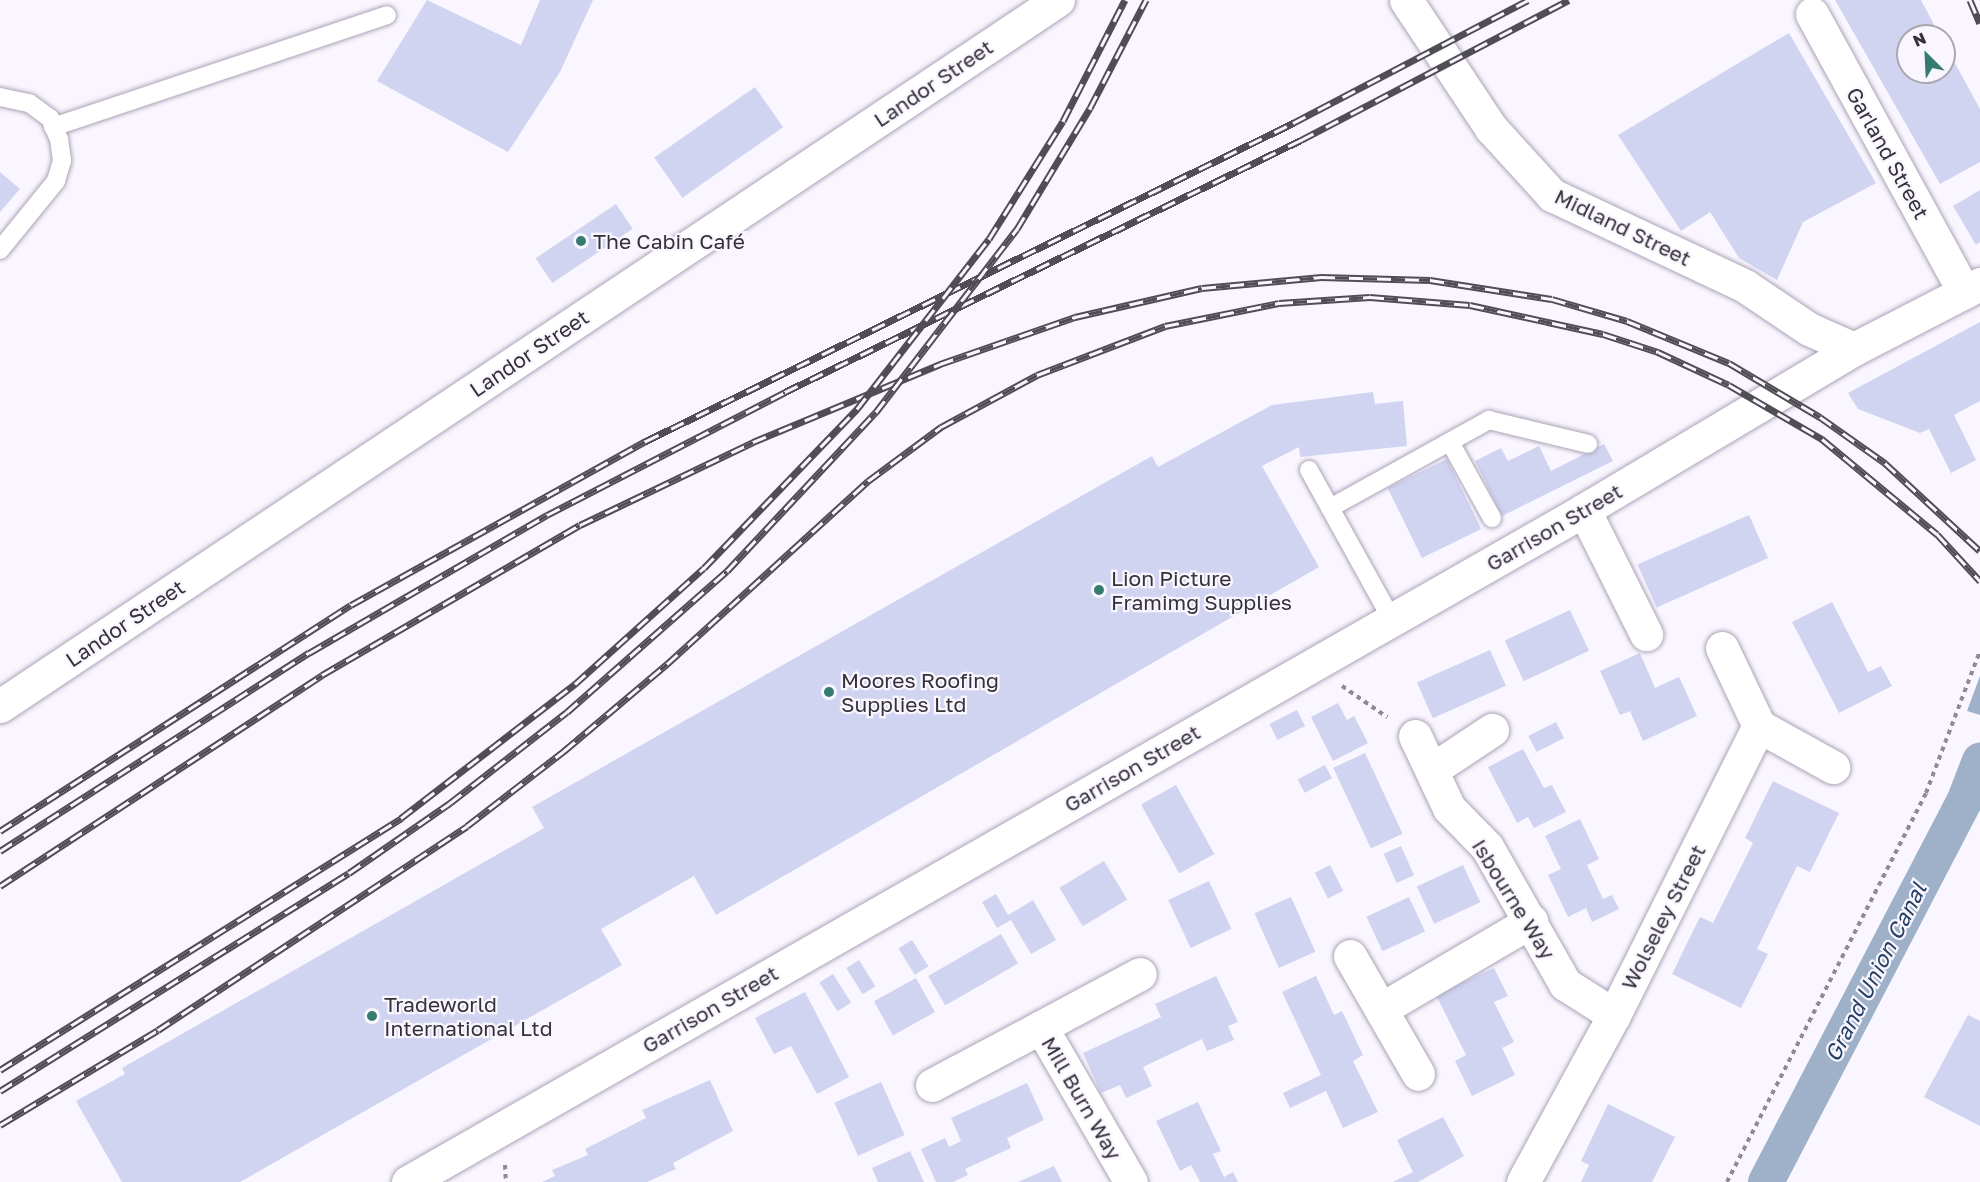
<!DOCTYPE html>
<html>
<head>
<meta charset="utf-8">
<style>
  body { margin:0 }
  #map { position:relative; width:1980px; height:1182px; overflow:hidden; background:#faf6ff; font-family:"Golos Text",sans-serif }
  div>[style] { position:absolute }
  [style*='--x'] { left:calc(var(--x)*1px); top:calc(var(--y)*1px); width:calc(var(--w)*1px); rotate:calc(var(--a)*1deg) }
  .water>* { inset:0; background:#9eb1c8 }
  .canal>* { height:36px; margin:-18px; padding:0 18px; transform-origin:18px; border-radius:18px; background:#9eb1c8 }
  .building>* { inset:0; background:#d0d4f1; transform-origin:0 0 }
  .path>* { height:4px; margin-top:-2px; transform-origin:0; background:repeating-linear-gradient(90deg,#8f8b93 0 4.5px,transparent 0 9px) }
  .roads { filter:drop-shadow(0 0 2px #aba3b7) drop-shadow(0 0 2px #aba3b7) }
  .lane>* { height:18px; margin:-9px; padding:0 9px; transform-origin:9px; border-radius:9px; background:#fff }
  .street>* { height:33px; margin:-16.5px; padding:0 16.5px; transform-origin:16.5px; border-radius:16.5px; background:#fff }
  .rail>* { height:7px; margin-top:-3.5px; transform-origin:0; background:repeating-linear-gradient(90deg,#faf6ff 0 14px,#514d55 0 28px); box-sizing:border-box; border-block:2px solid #514d55 }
  .dots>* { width:16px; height:16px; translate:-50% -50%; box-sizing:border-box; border:3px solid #faf6ff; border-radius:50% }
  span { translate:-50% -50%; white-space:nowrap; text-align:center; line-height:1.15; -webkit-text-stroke:4.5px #faf6ff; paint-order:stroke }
  .street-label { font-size:21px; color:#353139 }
  .poi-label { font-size:21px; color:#353139 }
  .left { translate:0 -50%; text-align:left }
  .water-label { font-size:22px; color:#244064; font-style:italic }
  .north { position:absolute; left:1896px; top:24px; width:60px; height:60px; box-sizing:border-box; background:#faf6ff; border:2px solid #aba7b0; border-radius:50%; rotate:336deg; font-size:16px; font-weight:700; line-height:24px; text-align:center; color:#353139 }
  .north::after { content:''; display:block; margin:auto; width:21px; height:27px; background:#367b6f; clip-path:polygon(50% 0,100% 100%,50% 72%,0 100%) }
</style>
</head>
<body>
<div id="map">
  <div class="water">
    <i style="clip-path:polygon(1980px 676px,1980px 715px,1967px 711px)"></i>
  </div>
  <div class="canal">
    <i style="--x:1766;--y:1182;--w:434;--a:-62.5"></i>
    <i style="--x:1966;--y:797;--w:39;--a:-69"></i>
  </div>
  <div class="building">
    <i style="clip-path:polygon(427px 0,521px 45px,540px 0,593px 0,560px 72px,508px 152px,377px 81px)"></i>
    <i style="clip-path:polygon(1835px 0,1921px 0,1940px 36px,1908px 36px,1908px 72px,1944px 72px,1944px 43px,1980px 109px,1980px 162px,1940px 184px)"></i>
    <i style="clip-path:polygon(1789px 33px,1876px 183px,1803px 222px,1777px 280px,1739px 258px,1710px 212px,1681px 231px,1618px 135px)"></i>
    <i style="left:755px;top:87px;width:49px;height:123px;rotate:55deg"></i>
    <i style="clip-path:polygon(0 172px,20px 189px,0 212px)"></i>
    <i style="clip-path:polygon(1980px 190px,1980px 242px,1976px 245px,1953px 206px)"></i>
    <i style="left:616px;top:204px;width:30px;height:97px;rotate:56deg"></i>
    <i style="clip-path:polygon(1980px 322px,1980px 401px,1954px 415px,1976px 460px,1951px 473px,1929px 429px,1920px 433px,1858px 409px,1848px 393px)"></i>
    <i style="clip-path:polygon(1373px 392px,1375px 404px,1403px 401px,1407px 446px,1300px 457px,1299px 447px,1262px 466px,1319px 567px,716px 915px,694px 876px,601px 929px,622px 965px,240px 1182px,122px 1182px,76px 1101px,125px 1074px,122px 1068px,544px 828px,532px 807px,1152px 456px,1158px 467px,1272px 405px)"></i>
    <i style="clip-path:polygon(1604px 444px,1613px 461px,1502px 516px,1475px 461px,1501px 448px,1508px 461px,1539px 446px,1551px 471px)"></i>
    <i style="left:1447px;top:459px;width:78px;height:66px;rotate:64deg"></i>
    <i style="left:1749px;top:515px;width:47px;height:122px;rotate:66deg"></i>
    <i style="clip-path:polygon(1832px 602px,1868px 672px,1881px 666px,1892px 686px,1839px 713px,1792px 622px)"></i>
    <i style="left:1570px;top:610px;width:45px;height:72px;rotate:65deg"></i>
    <i style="left:1490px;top:650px;width:39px;height:80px;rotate:66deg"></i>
    <i style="clip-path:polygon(1640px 653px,1655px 688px,1679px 677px,1697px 716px,1643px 741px,1630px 711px,1620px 715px,1600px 671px)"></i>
    <i style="clip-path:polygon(1338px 703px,1347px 720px,1354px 716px,1368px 743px,1333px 761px,1311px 717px)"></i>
    <i style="left:1297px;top:710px;width:18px;height:31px;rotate:63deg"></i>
    <i style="left:1556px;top:722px;width:18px;height:31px;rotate:63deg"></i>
    <i style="clip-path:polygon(1523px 749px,1544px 788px,1552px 785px,1566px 812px,1534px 828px,1528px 817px,1517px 823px,1488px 767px)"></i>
    <i style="left:1365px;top:753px;width:89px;height:35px;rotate:65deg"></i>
    <i style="left:1325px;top:765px;width:15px;height:31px;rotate:62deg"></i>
    <i style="clip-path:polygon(1773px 781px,1839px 813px,1810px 872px,1797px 866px,1757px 949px,1768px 954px,1741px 1008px,1672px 974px,1700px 917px,1713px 923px,1753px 843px,1745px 838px)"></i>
    <i style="left:1176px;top:785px;width:79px;height:40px;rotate:61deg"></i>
    <i style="clip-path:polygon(1580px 819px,1599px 859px,1587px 865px,1603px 899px,1612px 895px,1619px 909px,1592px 922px,1586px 908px,1568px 917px,1548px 875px,1561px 869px,1545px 836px)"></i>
    <i style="left:1401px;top:846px;width:32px;height:19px;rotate:66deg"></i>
    <i style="left:1104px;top:861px;width:45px;height:52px;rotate:59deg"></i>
    <i style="left:1330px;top:865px;width:29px;height:17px;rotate:63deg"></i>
    <i style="left:1463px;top:865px;width:41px;height:51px;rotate:65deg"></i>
    <i style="left:1209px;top:881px;width:53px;height:45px;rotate:65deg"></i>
    <i style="clip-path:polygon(996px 894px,1008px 915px,1033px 900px,1056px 940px,1031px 954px,1011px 920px,997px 928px,982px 902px)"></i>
    <i style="left:1291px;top:897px;width:60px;height:40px;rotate:66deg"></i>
    <i style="left:1409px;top:897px;width:38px;height:47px;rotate:65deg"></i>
    <i style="left:1001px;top:934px;width:34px;height:84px;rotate:60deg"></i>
    <i style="left:912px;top:940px;width:31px;height:16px;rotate:58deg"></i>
    <i style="left:859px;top:960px;width:31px;height:15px;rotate:58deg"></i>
    <i style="clip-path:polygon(1494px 968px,1508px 996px,1494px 1002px,1514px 1042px,1502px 1048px,1515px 1075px,1472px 1096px,1455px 1061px,1466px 1055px,1436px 995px)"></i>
    <i style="left:833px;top:974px;width:34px;height:16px;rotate:58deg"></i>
    <i style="clip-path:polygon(1216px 976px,1238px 1022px,1228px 1026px,1234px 1040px,1207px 1051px,1202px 1039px,1143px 1067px,1152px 1086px,1126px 1098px,1120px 1085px,1101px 1093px,1083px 1053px,1161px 1017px,1155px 1004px)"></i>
    <i style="clip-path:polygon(1316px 976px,1334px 1015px,1342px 1011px,1363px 1055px,1353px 1061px,1378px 1112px,1343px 1128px,1326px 1091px,1290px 1108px,1283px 1093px,1321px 1075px,1282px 992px)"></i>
    <i style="left:916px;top:978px;width:39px;height:48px;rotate:61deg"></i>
    <i style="clip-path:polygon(805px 992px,849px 1077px,817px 1094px,791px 1046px,774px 1054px,755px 1018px)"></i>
    <i style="clip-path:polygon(1968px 1015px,1980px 1021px,1980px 1126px,1924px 1097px)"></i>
    <i style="clip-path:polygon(710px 1080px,733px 1131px,673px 1163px,676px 1169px,647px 1182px,542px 1182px,555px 1176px,552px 1170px,588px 1155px,585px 1149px,646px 1118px,642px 1110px)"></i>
    <i style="left:881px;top:1082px;width:58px;height:51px;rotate:66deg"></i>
    <i style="clip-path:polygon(1027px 1083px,1044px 1120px,1007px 1138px,1011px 1148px,965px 1169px,968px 1175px,953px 1182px,936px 1182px,921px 1149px,945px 1138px,949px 1147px,961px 1141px,951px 1118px)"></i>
    <i style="clip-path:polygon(1198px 1102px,1221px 1151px,1213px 1154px,1224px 1177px,1233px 1172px,1238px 1182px,1200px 1182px,1191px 1165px,1180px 1171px,1156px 1121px)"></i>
    <i style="clip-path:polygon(1608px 1104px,1675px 1137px,1652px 1182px,1581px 1182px,1589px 1165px,1581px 1161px)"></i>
    <i style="clip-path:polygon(1443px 1117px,1464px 1156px,1418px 1182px,1393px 1182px,1413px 1172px,1397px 1140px)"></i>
    <i style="clip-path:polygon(910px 1151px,924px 1182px,878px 1182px,872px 1168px)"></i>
    <i style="clip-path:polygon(1054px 1166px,1062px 1182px,1018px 1182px)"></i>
  </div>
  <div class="path">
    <i style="--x:1342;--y:686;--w:55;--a:34.6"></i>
    <i style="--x:505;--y:1165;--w:17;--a:87"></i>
    <i style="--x:1727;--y:1182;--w:437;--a:-62.9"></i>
    <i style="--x:1926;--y:793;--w:152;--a:-69.2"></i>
  </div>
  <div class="roads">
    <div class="lane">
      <i style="--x:0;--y:97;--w:30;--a:12"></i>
      <i style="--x:29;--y:103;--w:26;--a:36"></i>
      <i style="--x:50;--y:118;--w:23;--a:67"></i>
      <i style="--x:59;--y:139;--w:22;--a:82"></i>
      <i style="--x:62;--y:161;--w:21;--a:107"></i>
      <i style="--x:56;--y:181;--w:89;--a:129.1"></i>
      <i style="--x:53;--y:127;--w:352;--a:-18.5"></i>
      <i style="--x:1450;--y:442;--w:87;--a:61.1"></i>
      <i style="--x:1309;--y:470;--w:171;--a:61"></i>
      <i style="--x:1330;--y:508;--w:182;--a:-29"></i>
      <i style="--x:1489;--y:420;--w:102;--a:13.6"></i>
    </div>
    <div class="street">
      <i style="--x:1406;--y:0;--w:154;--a:56.4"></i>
      <i style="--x:1491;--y:128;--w:91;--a:47.7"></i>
      <i style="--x:1552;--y:195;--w:213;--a:25.2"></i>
      <i style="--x:1745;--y:286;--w:77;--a:33.9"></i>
      <i style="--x:1809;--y:329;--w:49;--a:24"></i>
      <i style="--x:1854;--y:349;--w:142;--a:-27.3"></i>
      <i style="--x:1812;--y:14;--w:317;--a:61.3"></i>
      <i style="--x:1584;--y:510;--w:139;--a:63.4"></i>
      <i style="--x:1722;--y:648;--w:86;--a:64.6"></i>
      <i style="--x:0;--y:706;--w:1272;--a:-33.72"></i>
      <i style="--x:1759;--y:726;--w:85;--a:29"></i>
      <i style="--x:1415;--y:736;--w:80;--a:64.7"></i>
      <i style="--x:1449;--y:808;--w:54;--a:45.7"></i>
      <i style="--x:1487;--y:847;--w:158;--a:60.3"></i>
      <i style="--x:1565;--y:984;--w:58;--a:32.3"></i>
      <i style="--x:1433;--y:769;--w:71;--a:-33.5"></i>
      <i style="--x:1350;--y:956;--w:136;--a:60"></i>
      <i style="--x:1383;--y:1008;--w:172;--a:-30.4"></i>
      <i style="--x:1041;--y:1027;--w:112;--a:-28.2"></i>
      <i style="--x:932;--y:1085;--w:123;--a:-28"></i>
      <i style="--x:1041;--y:1027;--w:179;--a:59.9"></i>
      <i style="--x:408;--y:1182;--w:1354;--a:-29.74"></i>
      <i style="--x:1584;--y:510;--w:314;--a:-30.8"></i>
      <i style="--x:1523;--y:1182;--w:190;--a:-61.4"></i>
      <i style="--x:1614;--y:1015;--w:323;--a:-63.4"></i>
    </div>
  </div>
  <div class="rail">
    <i style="--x:1970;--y:0;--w:25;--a:67"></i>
    <i style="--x:0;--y:831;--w:417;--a:-32.8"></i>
    <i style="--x:351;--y:605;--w:338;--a:-29.1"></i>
    <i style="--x:646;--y:441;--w:721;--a:-26.17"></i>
    <i style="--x:1293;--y:123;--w:265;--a:-27.6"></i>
    <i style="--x:0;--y:851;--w:367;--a:-32.7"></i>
    <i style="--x:309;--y:653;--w:275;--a:-30.1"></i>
    <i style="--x:547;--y:515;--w:268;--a:-27.3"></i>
    <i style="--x:785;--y:392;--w:574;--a:-26.03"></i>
    <i style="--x:1301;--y:140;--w:302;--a:-27.6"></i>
    <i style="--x:0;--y:886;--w:385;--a:-33.2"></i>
    <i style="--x:322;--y:675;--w:298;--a:-30.2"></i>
    <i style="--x:580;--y:525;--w:192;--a:-25.6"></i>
    <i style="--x:753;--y:442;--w:203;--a:-22.6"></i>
    <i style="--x:940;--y:364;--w:143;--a:-19.2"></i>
    <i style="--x:1075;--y:317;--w:130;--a:-12.9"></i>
    <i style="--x:1202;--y:288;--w:120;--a:-5.3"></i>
    <i style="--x:1321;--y:277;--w:109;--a:1.6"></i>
    <i style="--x:1430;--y:280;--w:123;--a:8.9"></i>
    <i style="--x:1552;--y:299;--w:78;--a:16.3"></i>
    <i style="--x:1627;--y:321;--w:110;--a:22.4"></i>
    <i style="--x:1729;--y:363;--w:106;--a:30.7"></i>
    <i style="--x:1820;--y:417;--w:80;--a:35.3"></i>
    <i style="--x:1885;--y:463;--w:129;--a:42.8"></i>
    <i style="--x:0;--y:1070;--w:474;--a:-32.1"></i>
    <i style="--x:401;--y:818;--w:220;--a:-37.6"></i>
    <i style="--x:575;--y:684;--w:173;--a:-42"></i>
    <i style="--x:704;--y:568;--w:221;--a:-46.1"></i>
    <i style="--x:857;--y:409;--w:215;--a:-52.2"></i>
    <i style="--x:989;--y:239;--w:139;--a:-57.9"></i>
    <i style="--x:1063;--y:121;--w:136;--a:-62.9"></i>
    <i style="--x:0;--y:1091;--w:411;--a:-32"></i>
    <i style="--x:349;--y:873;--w:123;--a:-34.7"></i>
    <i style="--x:450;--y:803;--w:148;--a:-37.9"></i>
    <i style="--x:567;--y:712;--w:213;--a:-41.4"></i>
    <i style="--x:727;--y:571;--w:218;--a:-46.9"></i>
    <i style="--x:876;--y:412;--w:231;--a:-52.4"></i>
    <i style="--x:1017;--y:229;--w:141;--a:-58.9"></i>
    <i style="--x:1090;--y:108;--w:122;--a:-62.6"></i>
    <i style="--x:0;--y:1125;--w:184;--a:-31"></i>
    <i style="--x:158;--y:1030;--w:370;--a:-33.4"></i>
    <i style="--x:467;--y:826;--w:123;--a:-37.7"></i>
    <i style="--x:564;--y:751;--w:135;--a:-40.2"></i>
    <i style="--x:667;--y:664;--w:272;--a:-42.3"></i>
    <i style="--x:868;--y:481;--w:91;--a:-36.5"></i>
    <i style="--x:941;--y:427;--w:109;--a:-28.4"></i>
    <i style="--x:1037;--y:375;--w:137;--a:-20.9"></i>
    <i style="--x:1165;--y:326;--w:116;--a:-11.4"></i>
    <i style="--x:1279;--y:303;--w:91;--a:-3.8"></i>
    <i style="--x:1370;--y:297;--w:100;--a:4.6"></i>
    <i style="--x:1470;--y:305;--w:136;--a:12.3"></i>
    <i style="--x:1603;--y:334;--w:58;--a:18.1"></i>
    <i style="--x:1658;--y:352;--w:78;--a:24.9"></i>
    <i style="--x:1729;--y:385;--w:108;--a:30.1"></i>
    <i style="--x:1822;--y:439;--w:149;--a:39.6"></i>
    <i style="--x:1937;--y:534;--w:64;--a:47.5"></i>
  </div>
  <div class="dots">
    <i style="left:581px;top:241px;background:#367b6f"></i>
    <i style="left:1099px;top:590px;background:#367b6f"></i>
    <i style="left:829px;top:692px;background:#367b6f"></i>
    <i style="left:372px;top:1016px;background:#367b6f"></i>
  </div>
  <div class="street-label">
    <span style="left:933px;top:83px;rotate:-34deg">Landor Street</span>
    <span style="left:1888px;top:153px;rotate:61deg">Garland Street</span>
    <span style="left:1623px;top:227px;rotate:26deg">Midland Street</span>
    <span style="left:529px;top:353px;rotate:-34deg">Landor Street</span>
    <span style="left:1554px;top:527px;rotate:-30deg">Garrison Street</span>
    <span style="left:125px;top:623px;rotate:-34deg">Landor Street</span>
    <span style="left:1132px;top:768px;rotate:-30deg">Garrison Street</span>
    <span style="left:1514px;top:899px;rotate:58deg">Isbourne Way</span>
    <span style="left:1663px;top:917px;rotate:-63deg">Wolseley Street</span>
    <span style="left:710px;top:1009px;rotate:-30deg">Garrison Street</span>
    <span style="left:1082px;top:1098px;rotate:60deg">Mill Burn Way</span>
  </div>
  <div class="poi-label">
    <span class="left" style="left:593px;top:241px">The Cabin Café</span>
    <span class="left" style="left:1111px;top:590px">Lion Picture<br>Framimg Supplies</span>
    <span class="left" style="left:841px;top:692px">Moores Roofing<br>Supplies Ltd</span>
    <span class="left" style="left:384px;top:1016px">Tradeworld<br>International Ltd</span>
  </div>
  <div class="water-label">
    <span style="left:1875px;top:972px;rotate:-63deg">Grand Union Canal</span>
  </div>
  <div class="north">N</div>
</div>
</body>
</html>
